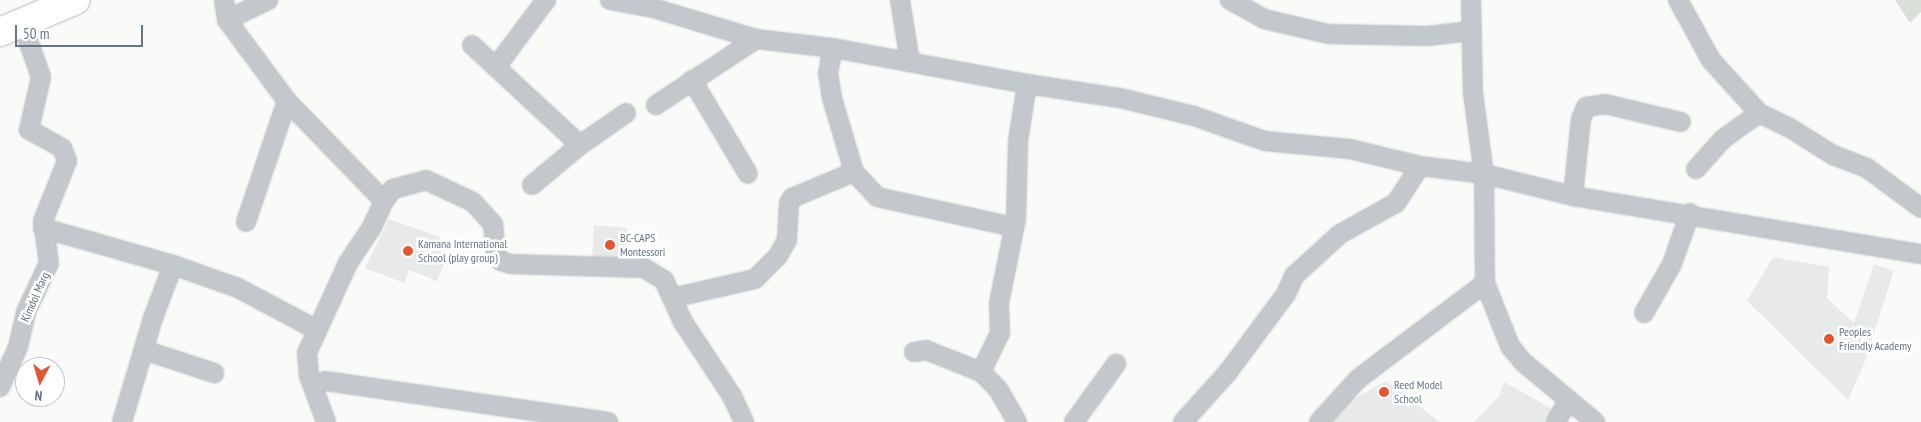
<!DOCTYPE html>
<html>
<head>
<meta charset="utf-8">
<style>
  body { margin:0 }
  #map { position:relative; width:1921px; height:422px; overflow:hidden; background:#fafaf8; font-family:"PT Sans Narrow",sans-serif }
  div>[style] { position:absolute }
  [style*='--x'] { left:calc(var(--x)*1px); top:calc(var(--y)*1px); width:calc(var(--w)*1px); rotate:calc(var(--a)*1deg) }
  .built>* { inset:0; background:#e8e9e9 }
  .green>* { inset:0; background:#dadfd7 }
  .roads { filter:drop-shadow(0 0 1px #b4b9bd) drop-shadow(0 0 1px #b4b9bd) }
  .minor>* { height:18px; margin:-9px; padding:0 9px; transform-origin:9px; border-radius:9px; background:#c3c8cc }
  .trunk>* { height:28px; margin:-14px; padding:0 14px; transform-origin:14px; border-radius:14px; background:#fff }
  .dots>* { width:14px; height:14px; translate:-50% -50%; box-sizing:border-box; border:2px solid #fff; border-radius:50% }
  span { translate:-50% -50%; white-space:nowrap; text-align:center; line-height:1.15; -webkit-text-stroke:5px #fff; paint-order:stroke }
  .poi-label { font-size:12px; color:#657683 }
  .left { translate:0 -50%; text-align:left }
  .street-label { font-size:12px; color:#657683 }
  .north { position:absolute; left:15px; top:357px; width:50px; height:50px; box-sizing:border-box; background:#fff; border:1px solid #c1c8cd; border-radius:50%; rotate:186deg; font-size:14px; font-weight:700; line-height:20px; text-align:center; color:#657683 }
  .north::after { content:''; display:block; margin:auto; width:18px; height:22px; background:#e4572e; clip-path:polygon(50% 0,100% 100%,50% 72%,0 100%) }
  .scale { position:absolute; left:15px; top:25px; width:128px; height:22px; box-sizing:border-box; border:2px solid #657683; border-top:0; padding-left:6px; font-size:15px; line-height:18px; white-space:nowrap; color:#657683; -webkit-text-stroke:4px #fff; paint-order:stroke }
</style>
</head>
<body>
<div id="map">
  <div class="built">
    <i style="clip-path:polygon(389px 219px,440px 237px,444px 264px,437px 281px,409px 270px,404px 283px,365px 268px)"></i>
    <i style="clip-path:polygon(594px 225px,627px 228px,628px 266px,592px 261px)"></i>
    <i style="clip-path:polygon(1773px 257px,1829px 267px,1827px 298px,1854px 323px,1874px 264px,1894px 271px,1864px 364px,1848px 400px,1747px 301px)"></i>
    <i style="clip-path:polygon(1386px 381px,1440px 422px,1329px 422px,1348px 402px)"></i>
    <i style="clip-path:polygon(1504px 382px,1554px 410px,1548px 422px,1474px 422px,1499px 396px)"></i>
  </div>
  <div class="green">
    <i style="clip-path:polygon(1895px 0,1921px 0,1921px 12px,1910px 23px)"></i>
  </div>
  <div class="roads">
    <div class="minor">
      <i style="--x:224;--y:0;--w:20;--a:81"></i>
      <i style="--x:227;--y:20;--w:101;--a:53.5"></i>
      <i style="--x:287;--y:101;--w:139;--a:45.9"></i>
      <i style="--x:384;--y:201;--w:29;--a:115"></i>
      <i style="--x:372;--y:227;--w:43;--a:123.7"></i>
      <i style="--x:348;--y:263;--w:99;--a:114.5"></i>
      <i style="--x:307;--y:353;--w:23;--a:85"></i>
      <i style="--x:309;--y:376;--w:49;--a:69.7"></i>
      <i style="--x:610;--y:0;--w:44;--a:10.5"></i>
      <i style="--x:653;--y:8;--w:108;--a:16.8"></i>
      <i style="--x:756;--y:39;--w:78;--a:6.7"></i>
      <i style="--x:833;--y:48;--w:197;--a:10.5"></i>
      <i style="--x:1027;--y:84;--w:94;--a:8.6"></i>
      <i style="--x:1120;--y:98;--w:76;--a:13.7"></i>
      <i style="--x:1194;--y:116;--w:75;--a:19.4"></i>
      <i style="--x:1265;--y:141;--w:85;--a:5.4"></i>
      <i style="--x:1350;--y:149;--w:72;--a:13.7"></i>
      <i style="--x:1420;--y:166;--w:64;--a:7.1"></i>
      <i style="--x:1484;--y:174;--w:92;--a:13.9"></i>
      <i style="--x:1573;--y:196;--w:353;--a:9.5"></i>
      <i style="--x:900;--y:0;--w:63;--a:80.8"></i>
      <i style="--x:1230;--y:0;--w:39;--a:29"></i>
      <i style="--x:1264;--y:19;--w:66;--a:13.2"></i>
      <i style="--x:1328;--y:34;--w:100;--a:1.1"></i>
      <i style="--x:1428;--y:36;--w:43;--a:-6.6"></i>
      <i style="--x:1471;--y:0;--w:93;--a:88.8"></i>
      <i style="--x:1473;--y:93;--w:82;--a:82.3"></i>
      <i style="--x:1484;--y:174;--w:109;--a:89.5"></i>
      <i style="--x:1485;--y:283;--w:68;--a:68.4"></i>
      <i style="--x:1510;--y:346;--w:21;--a:51"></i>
      <i style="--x:1523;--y:362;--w:94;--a:39.8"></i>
      <i style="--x:1678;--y:0;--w:68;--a:61.2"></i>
      <i style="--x:1711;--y:60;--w:72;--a:47.8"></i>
      <i style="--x:1759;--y:113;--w:34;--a:26"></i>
      <i style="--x:1790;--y:128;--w:51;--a:32.1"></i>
      <i style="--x:1833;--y:155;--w:36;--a:21"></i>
      <i style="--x:1867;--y:168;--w:67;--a:36.5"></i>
      <i style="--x:227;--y:20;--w:46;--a:-26"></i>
      <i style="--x:472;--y:45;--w:147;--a:42.8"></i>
      <i style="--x:496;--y:67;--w:84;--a:-53.3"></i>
      <i style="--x:692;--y:80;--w:109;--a:59.2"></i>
      <i style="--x:656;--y:105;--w:120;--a:-33.4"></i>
      <i style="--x:1696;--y:169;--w:40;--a:-48"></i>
      <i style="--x:1723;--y:139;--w:44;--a:-35.8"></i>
      <i style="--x:854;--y:172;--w:34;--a:47"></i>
      <i style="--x:877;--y:197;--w:140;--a:12.4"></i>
      <i style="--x:532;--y:185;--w:62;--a:-39.8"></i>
      <i style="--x:580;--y:145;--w:56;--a:-34.8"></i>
      <i style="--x:1573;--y:196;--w:77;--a:-84.1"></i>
      <i style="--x:1581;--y:119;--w:13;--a:-67"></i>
      <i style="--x:1586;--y:107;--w:19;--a:-9"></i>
      <i style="--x:1605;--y:104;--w:78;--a:13.3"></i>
      <i style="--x:384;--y:201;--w:15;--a:-53"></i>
      <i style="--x:393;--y:189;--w:34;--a:-15"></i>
      <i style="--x:426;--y:180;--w:52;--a:25.1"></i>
      <i style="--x:473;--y:202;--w:30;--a:48"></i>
      <i style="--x:493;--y:224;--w:31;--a:84"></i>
      <i style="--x:496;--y:255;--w:8;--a:50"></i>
      <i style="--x:501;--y:261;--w:9;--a:18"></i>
      <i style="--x:510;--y:264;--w:134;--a:1.7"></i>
      <i style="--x:644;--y:268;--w:23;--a:31"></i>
      <i style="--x:664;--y:280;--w:46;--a:65.7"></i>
      <i style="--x:683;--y:322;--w:89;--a:56.5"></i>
      <i style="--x:732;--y:396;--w:29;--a:65"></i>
      <i style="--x:246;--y:222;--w:128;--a:-71.3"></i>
      <i style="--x:43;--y:228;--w:135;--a:15.9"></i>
      <i style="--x:173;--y:265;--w:69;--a:19.5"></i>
      <i style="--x:238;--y:288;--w:87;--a:28"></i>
      <i style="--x:672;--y:298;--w:85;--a:-12.9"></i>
      <i style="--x:755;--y:279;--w:33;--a:-45"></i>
      <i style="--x:778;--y:256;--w:18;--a:-61"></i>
      <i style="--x:787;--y:240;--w:37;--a:-87"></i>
      <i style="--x:789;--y:203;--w:6;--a:-59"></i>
      <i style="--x:792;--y:198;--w:67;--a:-22.8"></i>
      <i style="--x:854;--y:172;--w:77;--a:-106.6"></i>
      <i style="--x:832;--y:98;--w:25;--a:-99"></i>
      <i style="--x:828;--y:73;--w:25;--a:-79"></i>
      <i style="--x:1644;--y:313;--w:56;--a:-60.3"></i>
      <i style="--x:1672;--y:264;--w:54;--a:-70.6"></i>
      <i style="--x:144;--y:350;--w:74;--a:18.2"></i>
      <i style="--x:914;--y:352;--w:12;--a:-9"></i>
      <i style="--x:926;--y:350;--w:59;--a:21.8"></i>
      <i style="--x:325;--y:381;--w:286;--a:8.2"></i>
      <i style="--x:0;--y:387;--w:44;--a:-65.8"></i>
      <i style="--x:18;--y:347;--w:36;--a:-77"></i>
      <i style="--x:26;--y:312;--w:54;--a:-64.9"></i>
      <i style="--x:49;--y:263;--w:42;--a:-98.1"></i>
      <i style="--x:43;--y:221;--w:65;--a:-68.2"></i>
      <i style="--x:67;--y:161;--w:14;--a:-111"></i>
      <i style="--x:62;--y:148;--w:38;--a:-151"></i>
      <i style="--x:29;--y:130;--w:54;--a:-77.2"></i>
      <i style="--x:41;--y:77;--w:57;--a:-109.4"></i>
      <i style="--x:122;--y:422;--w:109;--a:-73.4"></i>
      <i style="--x:153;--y:318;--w:57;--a:-69.3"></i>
      <i style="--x:1017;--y:422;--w:38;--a:-120"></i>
      <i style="--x:998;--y:389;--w:24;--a:-135"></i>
      <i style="--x:981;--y:372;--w:43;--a:-64"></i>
      <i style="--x:1000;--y:333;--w:30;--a:-92"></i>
      <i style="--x:999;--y:303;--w:86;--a:-78.6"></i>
      <i style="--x:1016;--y:219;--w:78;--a:-88.5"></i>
      <i style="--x:1018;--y:141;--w:58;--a:-81"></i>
      <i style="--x:1074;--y:422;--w:72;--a:-54.1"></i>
      <i style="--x:1183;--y:422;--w:67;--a:-48"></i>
      <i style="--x:1228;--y:372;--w:97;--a:-53.4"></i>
      <i style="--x:1286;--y:294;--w:20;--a:-66"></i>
      <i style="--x:1294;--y:276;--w:62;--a:-42.4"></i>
      <i style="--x:1340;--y:234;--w:64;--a:-29"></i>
      <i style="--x:1396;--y:203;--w:44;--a:-57"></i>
      <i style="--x:1319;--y:422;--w:58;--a:-47.8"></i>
      <i style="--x:1358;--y:379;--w:159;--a:-37.1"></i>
      <i style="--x:1556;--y:422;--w:23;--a:-61"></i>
    </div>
    <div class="trunk">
      <i style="--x:0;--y:32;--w:82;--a:-22.8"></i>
    </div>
  </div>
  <div class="dots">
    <i style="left:610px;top:245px;background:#e4572e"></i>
    <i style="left:408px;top:251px;background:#e4572e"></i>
    <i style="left:1829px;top:339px;background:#e4572e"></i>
    <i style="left:1384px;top:392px;background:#e4572e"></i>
  </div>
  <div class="poi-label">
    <span class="left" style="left:620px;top:245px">BC-CAPS<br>Montessori</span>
    <span class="left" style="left:418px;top:251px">Kamana International<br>School (play group)</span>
    <span class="left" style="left:1839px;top:339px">Peoples<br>Friendly Academy</span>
    <span class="left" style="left:1394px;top:392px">Reed Model<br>School</span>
  </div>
  <div class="street-label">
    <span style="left:35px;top:297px;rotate:-66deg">Kimdol Marg</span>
  </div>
  <div class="north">N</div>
  <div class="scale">50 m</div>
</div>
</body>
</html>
